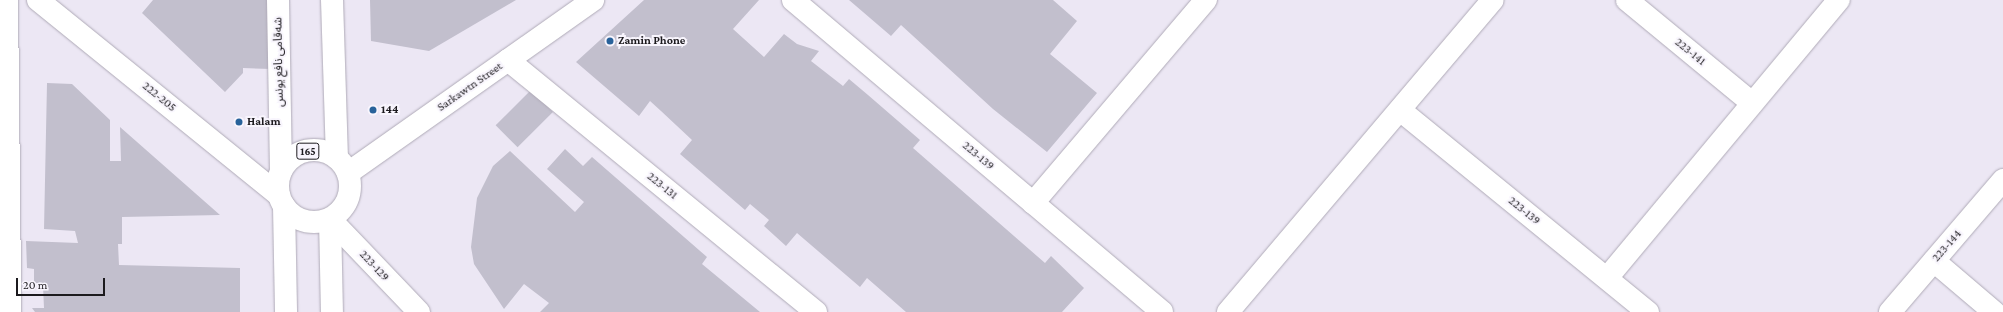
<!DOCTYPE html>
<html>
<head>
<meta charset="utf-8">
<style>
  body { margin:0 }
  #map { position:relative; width:2003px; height:312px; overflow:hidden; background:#ece7f4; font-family:"Crimson Pro","Noto Sans Arabic",serif }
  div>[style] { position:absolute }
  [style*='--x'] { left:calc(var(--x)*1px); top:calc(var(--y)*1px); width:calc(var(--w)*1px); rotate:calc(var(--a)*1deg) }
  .building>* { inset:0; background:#c2bfcd; transform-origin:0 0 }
  .roads { filter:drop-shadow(0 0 1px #afaab7) drop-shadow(0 0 1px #afaab7) }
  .minor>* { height:22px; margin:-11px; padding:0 11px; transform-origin:11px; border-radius:11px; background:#fff }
  .major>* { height:22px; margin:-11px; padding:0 11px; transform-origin:11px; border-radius:11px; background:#fff }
  .major>.ring { margin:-11px; padding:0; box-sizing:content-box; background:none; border:22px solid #fff; border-radius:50% }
  .dots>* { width:11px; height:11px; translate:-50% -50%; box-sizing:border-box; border:2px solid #f8f5fd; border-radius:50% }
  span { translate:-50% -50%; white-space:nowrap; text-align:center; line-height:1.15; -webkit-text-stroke:4px #f8f5fd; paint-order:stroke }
  .shield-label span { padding:1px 3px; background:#f8f5fd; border:1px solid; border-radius:3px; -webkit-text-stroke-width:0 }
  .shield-label { font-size:11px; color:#1c1a1e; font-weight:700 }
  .poi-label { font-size:12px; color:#1c1a1e; font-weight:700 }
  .left { translate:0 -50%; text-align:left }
  .street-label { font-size:12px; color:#1c1a1e }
  .scale { position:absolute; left:16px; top:278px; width:89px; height:18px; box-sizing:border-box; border:2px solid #1c1a1e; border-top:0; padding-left:5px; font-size:12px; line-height:14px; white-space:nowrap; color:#1c1a1e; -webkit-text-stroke:3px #f8f5fd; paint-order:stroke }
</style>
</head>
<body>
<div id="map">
  <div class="building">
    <i style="clip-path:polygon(153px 0,270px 0,271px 69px,243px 68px,243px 73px,225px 92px,142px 13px)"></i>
    <i style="clip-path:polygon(370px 0,516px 0,429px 51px,371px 41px)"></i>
    <i style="clip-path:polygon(644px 0,759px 0,733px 29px,764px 57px,784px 34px,797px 44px,819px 51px,811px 61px,843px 86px,849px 79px,868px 95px,920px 140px,913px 148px,1045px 263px,1051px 256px,1084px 288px,1062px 312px,906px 312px,867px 278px,860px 287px,797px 233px,786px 246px,764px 226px,769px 220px,750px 204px,745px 210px,680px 154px,692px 140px,661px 111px,650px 101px,639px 116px,576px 62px)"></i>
    <i style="clip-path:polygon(849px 0,1053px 0,1077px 21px,1050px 54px,1097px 93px,1047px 152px,993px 109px,901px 25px,891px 36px)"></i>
    <i style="clip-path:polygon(47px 83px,72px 84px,110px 120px,110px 161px,121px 161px,120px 127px,220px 215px,122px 217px,122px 244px,118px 244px,119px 265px,240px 268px,240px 312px,35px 312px,32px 308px,44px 308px,43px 286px,34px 282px,34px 269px,27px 268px,26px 241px,78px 243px,75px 231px,44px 229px)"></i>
    <i style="left:531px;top:90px;width:31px;height:50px;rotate:45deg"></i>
    <i style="clip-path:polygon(565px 149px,583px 166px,592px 157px,707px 257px,702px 264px,760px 312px,540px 312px,549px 303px,524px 284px,504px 309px,474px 264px,471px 247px,477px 198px,493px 166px,510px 151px,575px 212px,584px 202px,547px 169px)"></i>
  </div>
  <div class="roads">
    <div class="minor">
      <i style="--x:7;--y:0;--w:312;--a:89.4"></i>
      <i style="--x:38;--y:0;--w:310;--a:39"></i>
      <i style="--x:793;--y:0;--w:483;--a:40.2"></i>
      <i style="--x:1627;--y:0;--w:162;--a:39.5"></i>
      <i style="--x:508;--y:60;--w:398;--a:39.3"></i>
      <i style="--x:1400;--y:110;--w:320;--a:39.2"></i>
      <i style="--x:348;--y:173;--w:300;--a:-35.2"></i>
      <i style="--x:1033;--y:203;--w:267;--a:-49.6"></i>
      <i style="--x:330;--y:219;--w:129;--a:46.3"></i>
      <i style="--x:1934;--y:261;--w:79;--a:40.4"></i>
      <i style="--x:1607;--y:278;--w:362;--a:-50.2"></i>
      <i style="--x:1228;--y:312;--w:409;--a:-49.7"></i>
      <i style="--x:1890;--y:312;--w:174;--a:-49.4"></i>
    </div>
    <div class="major">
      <i style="--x:278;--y:0;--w:171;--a:89"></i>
      <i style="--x:332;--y:0;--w:158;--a:88.2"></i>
      <i class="ring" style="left:278px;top:150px;width:50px;height:50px"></i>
      <i style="--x:284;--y:206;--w:106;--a:88.9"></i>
      <i style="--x:330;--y:219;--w:93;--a:88.8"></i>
    </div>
  </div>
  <div class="dots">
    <i style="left:610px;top:41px;background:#28629a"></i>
    <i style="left:373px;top:110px;background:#28629a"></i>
    <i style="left:239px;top:122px;background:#28629a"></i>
  </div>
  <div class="shield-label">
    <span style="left:308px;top:151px">165</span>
  </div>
  <div class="poi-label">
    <span class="left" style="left:618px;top:41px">Zamin Phone</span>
    <span class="left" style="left:381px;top:110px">144</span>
    <span class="left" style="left:247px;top:122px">Halam</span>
  </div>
  <div class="street-label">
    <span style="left:1690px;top:52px;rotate:39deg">223-141</span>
    <span style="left:279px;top:62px;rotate:-91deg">شەقامی نافع یونس</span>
    <span style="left:470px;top:87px;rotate:-35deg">Sarkawtn Street</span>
    <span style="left:159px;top:97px;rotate:39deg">222-205</span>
    <span style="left:978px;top:156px;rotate:40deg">223-139</span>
    <span style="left:662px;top:186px;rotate:39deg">223-131</span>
    <span style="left:1524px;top:211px;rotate:39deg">223-139</span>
    <span style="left:1947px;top:246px;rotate:-49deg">223-144</span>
    <span style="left:374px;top:266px;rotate:47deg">223-129</span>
  </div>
  <div class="scale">20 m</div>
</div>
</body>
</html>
